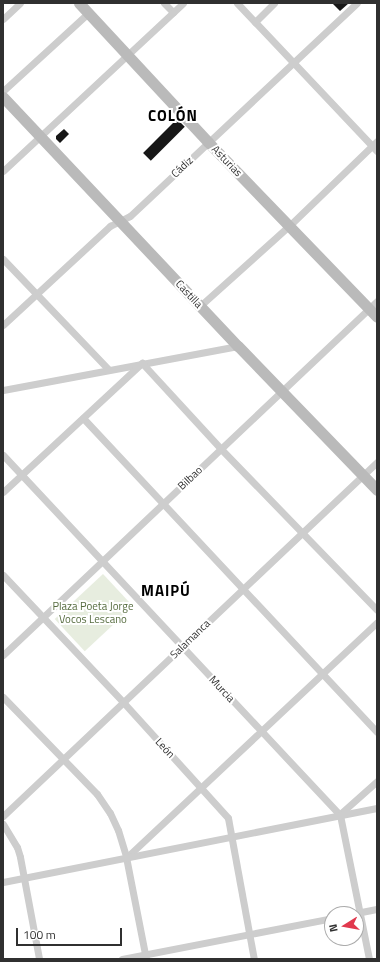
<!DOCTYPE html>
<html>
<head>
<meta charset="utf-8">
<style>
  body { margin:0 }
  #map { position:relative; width:380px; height:962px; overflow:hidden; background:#fff; font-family:"Titillium Web",sans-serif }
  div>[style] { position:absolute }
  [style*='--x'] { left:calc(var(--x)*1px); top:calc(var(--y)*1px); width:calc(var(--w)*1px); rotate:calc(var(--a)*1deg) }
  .green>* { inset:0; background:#e7eddf; transform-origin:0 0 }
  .building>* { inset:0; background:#171717; transform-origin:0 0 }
  .street>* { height:7px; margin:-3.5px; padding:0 3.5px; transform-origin:3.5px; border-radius:3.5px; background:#cdcdcd }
  .secondary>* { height:11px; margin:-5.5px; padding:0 5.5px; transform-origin:5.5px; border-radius:5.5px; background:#bababa }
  span { translate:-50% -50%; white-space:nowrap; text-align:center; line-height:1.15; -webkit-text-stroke:4px #fff; paint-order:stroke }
  .street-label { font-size:11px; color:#303030 }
  .park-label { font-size:11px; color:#556b3e }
  .district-label { font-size:15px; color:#000; font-weight:700; letter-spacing:1px }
  .frame { position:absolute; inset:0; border:4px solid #303030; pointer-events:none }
  .north { position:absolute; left:324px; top:906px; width:40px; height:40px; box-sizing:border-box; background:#fff; border:1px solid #acacac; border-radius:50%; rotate:259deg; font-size:11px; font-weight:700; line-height:16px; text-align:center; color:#303030 }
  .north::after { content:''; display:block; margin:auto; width:14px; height:18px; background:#e1384d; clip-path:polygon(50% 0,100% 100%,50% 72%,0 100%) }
  .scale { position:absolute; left:16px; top:928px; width:106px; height:18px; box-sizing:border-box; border:2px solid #303030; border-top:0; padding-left:5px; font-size:12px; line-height:14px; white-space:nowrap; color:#303030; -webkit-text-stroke:3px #fff; paint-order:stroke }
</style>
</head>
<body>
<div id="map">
  <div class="green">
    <i style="left:103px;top:574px;width:44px;height:66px;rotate:47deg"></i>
  </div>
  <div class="building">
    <i style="clip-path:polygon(332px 3px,349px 3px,340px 11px)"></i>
    <i style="left:177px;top:119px;width:11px;height:48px;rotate:45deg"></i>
    <i style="clip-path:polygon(64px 129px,69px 134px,60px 143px,56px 139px,56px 136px)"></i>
  </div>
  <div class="street">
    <i style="--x:164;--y:3;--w:13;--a:45"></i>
    <i style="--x:237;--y:3;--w:204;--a:46.6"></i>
    <i style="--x:3;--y:19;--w:23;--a:-43"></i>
    <i style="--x:255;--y:22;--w:27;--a:-45"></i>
    <i style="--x:3;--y:91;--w:115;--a:-42.5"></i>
    <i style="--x:3;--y:171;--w:246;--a:-43"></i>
    <i style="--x:3;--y:259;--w:153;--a:46.3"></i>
    <i style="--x:200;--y:306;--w:120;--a:-42"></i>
    <i style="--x:289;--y:226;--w:122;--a:-44"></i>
    <i style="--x:3;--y:325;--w:146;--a:-42.8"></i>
    <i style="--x:110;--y:226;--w:22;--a:-27"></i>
    <i style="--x:130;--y:216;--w:311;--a:-43.2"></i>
    <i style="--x:3;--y:390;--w:239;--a:-10.6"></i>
    <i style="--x:83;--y:418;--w:430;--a:46.9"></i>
    <i style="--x:3;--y:455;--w:493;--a:46.9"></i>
    <i style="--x:340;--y:815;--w:147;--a:78.6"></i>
    <i style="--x:3;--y:492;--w:190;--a:-42.9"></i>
    <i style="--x:142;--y:363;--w:117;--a:47.4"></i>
    <i style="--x:221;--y:449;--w:224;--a:45.9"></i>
    <i style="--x:3;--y:575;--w:175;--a:46.6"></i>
    <i style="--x:123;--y:702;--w:156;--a:47.8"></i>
    <i style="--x:228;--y:818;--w:143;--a:79.6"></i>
    <i style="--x:3;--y:655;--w:515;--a:-43.43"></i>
    <i style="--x:3;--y:697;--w:135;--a:45.9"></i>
    <i style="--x:97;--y:794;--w:23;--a:56"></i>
    <i style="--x:110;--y:813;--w:19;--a:65"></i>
    <i style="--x:118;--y:830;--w:28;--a:73"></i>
    <i style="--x:126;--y:857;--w:104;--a:78.9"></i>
    <i style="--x:340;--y:814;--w:50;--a:-41.7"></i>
    <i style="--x:3;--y:816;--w:515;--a:-43.43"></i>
    <i style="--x:3;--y:824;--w:27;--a:59"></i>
    <i style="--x:17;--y:847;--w:10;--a:73"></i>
    <i style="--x:20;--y:857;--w:104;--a:79.4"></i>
    <i style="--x:127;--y:857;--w:343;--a:-43.2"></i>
    <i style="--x:3;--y:882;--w:381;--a:-11.2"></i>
    <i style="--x:351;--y:914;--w:26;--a:-11"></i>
    <i style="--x:122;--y:959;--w:214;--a:-11"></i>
  </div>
  <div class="secondary">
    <i style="--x:79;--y:3;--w:190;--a:47.1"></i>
    <i style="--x:208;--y:142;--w:243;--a:46"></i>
    <i style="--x:3;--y:97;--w:342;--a:46.7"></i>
    <i style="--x:238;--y:346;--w:200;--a:46"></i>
  </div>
  <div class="street-label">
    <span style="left:227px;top:161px;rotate:46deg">Asturias</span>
    <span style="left:182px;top:167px;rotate:-43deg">Cádiz</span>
    <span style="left:189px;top:294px;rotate:47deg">Castilla</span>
    <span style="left:190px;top:478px;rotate:-43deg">Bilbao</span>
    <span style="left:190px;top:639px;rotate:-44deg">Salamanca</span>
    <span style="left:222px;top:689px;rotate:47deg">Murcia</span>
    <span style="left:165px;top:748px;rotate:47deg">León</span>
  </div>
  <div class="park-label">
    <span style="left:93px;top:613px">Plaza Poeta Jorge<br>Vocos Lescano</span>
  </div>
  <div class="district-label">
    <span style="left:173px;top:116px">COLÓN</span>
    <span style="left:166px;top:591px">MAIPÚ</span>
  </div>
  <div class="frame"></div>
  <div class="north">N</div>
  <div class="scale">100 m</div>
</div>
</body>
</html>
